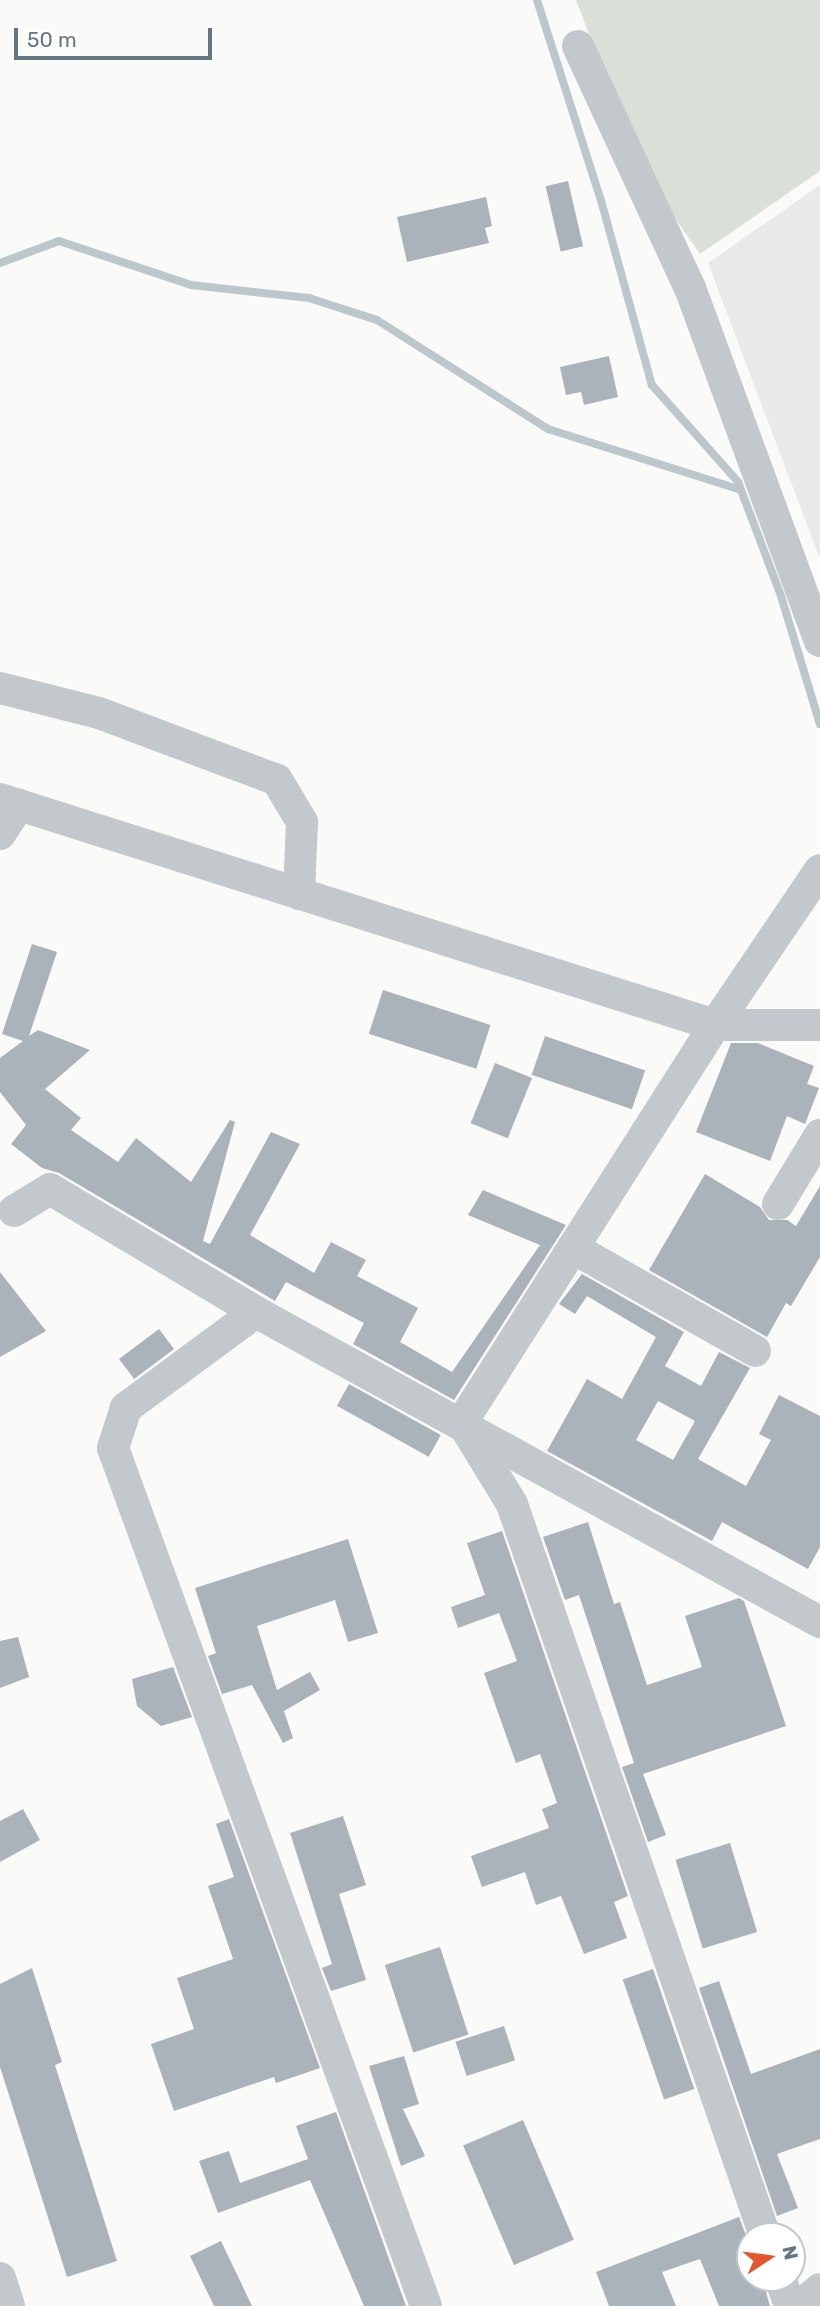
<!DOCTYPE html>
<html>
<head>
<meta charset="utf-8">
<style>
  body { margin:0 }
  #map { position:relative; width:820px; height:2306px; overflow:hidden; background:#fafaf8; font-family:Rubik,sans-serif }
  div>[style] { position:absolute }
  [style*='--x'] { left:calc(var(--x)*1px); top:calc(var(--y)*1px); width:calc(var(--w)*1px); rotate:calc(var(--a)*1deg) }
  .built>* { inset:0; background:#e8e9e9 }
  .green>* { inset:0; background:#dadfd7 }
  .stream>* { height:8px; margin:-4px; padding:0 4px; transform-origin:4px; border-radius:4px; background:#bbc7cb }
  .building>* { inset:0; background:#aab3b9; transform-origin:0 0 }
  .minor>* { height:32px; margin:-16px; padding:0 16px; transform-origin:16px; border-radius:16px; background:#c3c8cc }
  span { translate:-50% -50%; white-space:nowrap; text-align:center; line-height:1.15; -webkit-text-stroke:7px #fff; paint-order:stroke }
  .north { position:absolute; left:736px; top:2222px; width:70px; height:70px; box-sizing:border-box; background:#fff; border:2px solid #c1c8cd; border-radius:50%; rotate:77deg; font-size:19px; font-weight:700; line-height:28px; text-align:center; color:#657683 }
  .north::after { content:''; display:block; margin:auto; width:24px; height:32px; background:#e4572e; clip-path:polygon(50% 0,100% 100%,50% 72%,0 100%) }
  .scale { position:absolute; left:14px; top:28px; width:198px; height:32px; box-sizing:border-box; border:4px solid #657683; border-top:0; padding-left:9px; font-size:21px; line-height:24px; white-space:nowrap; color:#657683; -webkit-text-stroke:5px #fff; paint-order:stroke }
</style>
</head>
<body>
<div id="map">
  <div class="built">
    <i style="clip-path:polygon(820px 185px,820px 559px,708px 263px)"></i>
  </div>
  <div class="green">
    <i style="clip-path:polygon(576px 0,820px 0,820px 171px,700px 254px,642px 171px)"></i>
  </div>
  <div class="stream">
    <i style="--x:537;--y:0;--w:214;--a:72.3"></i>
    <i style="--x:602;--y:204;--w:188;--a:74.6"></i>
    <i style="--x:652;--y:385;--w:130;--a:48.4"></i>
    <i style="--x:738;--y:482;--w:122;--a:69.3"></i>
    <i style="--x:781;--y:596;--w:134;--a:73.1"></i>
    <i style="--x:0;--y:263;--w:63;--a:-20.4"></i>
    <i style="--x:59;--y:241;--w:139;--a:18.4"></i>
    <i style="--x:191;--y:285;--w:119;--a:6.3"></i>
    <i style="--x:309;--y:298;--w:71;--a:17.9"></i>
    <i style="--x:377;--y:320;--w:203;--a:32.5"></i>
    <i style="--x:548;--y:429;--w:202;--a:17.5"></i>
  </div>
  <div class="building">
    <i style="left:568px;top:181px;width:67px;height:23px;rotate:77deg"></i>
    <i style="clip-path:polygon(486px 197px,492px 226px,485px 228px,489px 243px,407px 262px,397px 217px)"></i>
    <i style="clip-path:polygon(609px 356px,618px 397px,584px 405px,581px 392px,566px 395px,560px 367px)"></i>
    <i style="clip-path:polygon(32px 944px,57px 952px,29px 1036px,38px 1030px,90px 1050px,45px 1089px,81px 1118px,71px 1130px,118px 1162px,136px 1138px,191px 1182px,230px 1120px,235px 1122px,203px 1241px,210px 1244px,271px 1132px,300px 1144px,250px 1235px,314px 1273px,331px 1242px,366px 1260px,357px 1276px,418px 1308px,400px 1342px,452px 1372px,540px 1245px,468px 1215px,483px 1190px,566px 1225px,454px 1400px,353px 1344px,364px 1323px,286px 1282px,275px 1301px,59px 1173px,42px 1168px,11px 1144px,26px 1125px,0 1092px,0 1058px,23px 1041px,2px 1034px)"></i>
    <i style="left:383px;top:990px;width:113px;height:46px;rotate:18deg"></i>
    <i style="left:545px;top:1036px;width:106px;height:41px;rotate:19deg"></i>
    <i style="clip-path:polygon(731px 1043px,758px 1043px,814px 1066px,807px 1084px,819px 1088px,805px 1124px,787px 1116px,770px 1161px,696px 1132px)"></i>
    <i style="left:495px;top:1063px;width:40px;height:65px;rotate:22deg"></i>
    <i style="clip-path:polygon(705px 1174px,760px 1207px,769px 1220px,787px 1220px,796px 1226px,820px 1186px,820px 1257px,791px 1306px,786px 1303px,767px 1337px,649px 1270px)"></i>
    <i style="clip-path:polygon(0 1272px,46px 1331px,0 1357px)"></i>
    <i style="clip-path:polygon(evenodd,582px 1274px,684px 1332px,665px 1366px,701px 1386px,719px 1352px,750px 1368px,698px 1459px,746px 1486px,771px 1440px,759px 1434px,779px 1395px,820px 1416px,820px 1547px,808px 1569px,722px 1522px,712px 1541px,547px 1451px,587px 1379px,622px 1399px,656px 1337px,587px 1296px,575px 1314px,559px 1304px,582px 1274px,658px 1401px,695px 1421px,673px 1460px,636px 1440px,658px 1401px)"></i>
    <i style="left:159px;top:1329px;width:25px;height:50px;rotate:53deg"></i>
    <i style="left:349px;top:1384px;width:105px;height:25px;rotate:29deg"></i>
    <i style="clip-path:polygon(588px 1522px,614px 1604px,620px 1602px,647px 1685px,702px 1667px,685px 1616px,739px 1598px,744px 1601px,786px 1726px,643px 1774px,666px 1835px,648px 1842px,622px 1767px,634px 1763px,579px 1595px,565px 1600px,543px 1537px)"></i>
    <i style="clip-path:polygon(502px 1531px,628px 1896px,614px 1902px,627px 1938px,584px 1954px,561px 1896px,536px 1905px,525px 1872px,482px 1887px,471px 1856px,549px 1828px,542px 1809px,557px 1803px,540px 1754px,516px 1763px,484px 1673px,517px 1661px,499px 1613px,458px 1628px,451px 1607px,485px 1595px,467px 1543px)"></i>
    <i style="clip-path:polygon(348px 1539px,378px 1633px,348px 1642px,335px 1600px,257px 1626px,277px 1690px,310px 1672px,320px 1690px,284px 1711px,293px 1738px,283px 1743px,252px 1685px,222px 1694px,208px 1656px,216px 1653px,195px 1588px)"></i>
    <i style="clip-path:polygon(18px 1637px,29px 1677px,0 1688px,0 1641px)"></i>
    <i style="clip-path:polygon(173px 1667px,192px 1717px,161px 1726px,137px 1706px,132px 1679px)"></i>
    <i style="clip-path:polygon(23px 1809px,40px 1840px,0 1862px,0 1821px)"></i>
    <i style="clip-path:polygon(343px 1816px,366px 1885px,339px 1894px,366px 1980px,331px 1991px,322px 1968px,332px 1964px,290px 1833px)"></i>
    <i style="clip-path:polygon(229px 1819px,320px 2068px,276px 2083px,274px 2077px,174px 2111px,151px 2044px,194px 2029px,177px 1978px,233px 1959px,208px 1886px,234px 1877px,216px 1824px)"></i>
    <i style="left:730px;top:1843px;width:93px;height:57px;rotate:73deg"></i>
    <i style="left:440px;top:1947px;width:92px;height:58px;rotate:72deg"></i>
    <i style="clip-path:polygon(32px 1968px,62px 2062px,55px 2065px,117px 2261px,67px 2277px,0 2067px,0 1984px)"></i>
    <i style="left:653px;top:1969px;width:127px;height:32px;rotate:71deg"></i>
    <i style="clip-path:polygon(719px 1981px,751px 2074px,820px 2049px,820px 2139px,777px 2154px,798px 2208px,777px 2216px,699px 1988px)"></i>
    <i style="left:504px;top:2026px;width:36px;height:51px;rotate:72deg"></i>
    <i style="clip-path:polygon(404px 2056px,419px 2104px,403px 2109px,425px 2156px,401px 2166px,369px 2066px)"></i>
    <i style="clip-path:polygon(336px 2112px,406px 2306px,364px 2306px,310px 2180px,218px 2213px,199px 2161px,229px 2151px,240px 2183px,308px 2159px,296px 2126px)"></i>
    <i style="left:523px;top:2120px;width:130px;height:65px;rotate:67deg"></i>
    <i style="clip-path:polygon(739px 2217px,750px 2246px,750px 2278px,762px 2278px,770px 2306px,719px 2306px,700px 2259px,662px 2272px,676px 2306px,609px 2306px,596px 2272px)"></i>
    <i style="clip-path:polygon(221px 2241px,252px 2306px,214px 2306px,190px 2256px)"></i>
  </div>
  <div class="minor">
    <i style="--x:578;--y:46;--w:267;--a:65.2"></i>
    <i style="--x:690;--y:288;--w:376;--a:69.8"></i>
    <i style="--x:0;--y:688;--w:102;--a:14.2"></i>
    <i style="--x:99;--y:713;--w:190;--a:20.6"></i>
    <i style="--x:277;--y:780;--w:49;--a:59.2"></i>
    <i style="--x:302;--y:822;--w:72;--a:92.4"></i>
    <i style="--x:0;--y:799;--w:750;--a:17.54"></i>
    <i style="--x:715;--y:1025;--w:105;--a:0"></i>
    <i style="--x:0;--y:834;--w:35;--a:-57"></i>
    <i style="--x:778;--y:1204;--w:81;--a:-58.7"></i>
    <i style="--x:14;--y:1211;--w:42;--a:-31.4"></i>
    <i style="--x:50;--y:1189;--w:240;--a:30.8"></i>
    <i style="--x:256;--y:1312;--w:644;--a:28.8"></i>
    <i style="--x:573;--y:1248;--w:209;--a:29.5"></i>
    <i style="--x:256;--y:1312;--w:162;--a:143.6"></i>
    <i style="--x:126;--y:1408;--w:42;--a:108"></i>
    <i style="--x:113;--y:1448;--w:913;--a:69.96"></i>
    <i style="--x:765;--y:2236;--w:774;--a:-109.07"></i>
    <i style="--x:512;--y:1504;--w:96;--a:-121.4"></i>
    <i style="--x:462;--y:1422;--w:471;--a:-57.5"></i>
    <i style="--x:715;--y:1025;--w:187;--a:-55.9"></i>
    <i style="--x:0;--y:2278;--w:29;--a:72"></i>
    <i style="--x:780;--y:2278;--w:30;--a:70"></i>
    <i style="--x:800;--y:2306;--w:26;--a:-40"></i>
  </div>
  <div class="north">N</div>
  <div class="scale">50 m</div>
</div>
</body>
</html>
